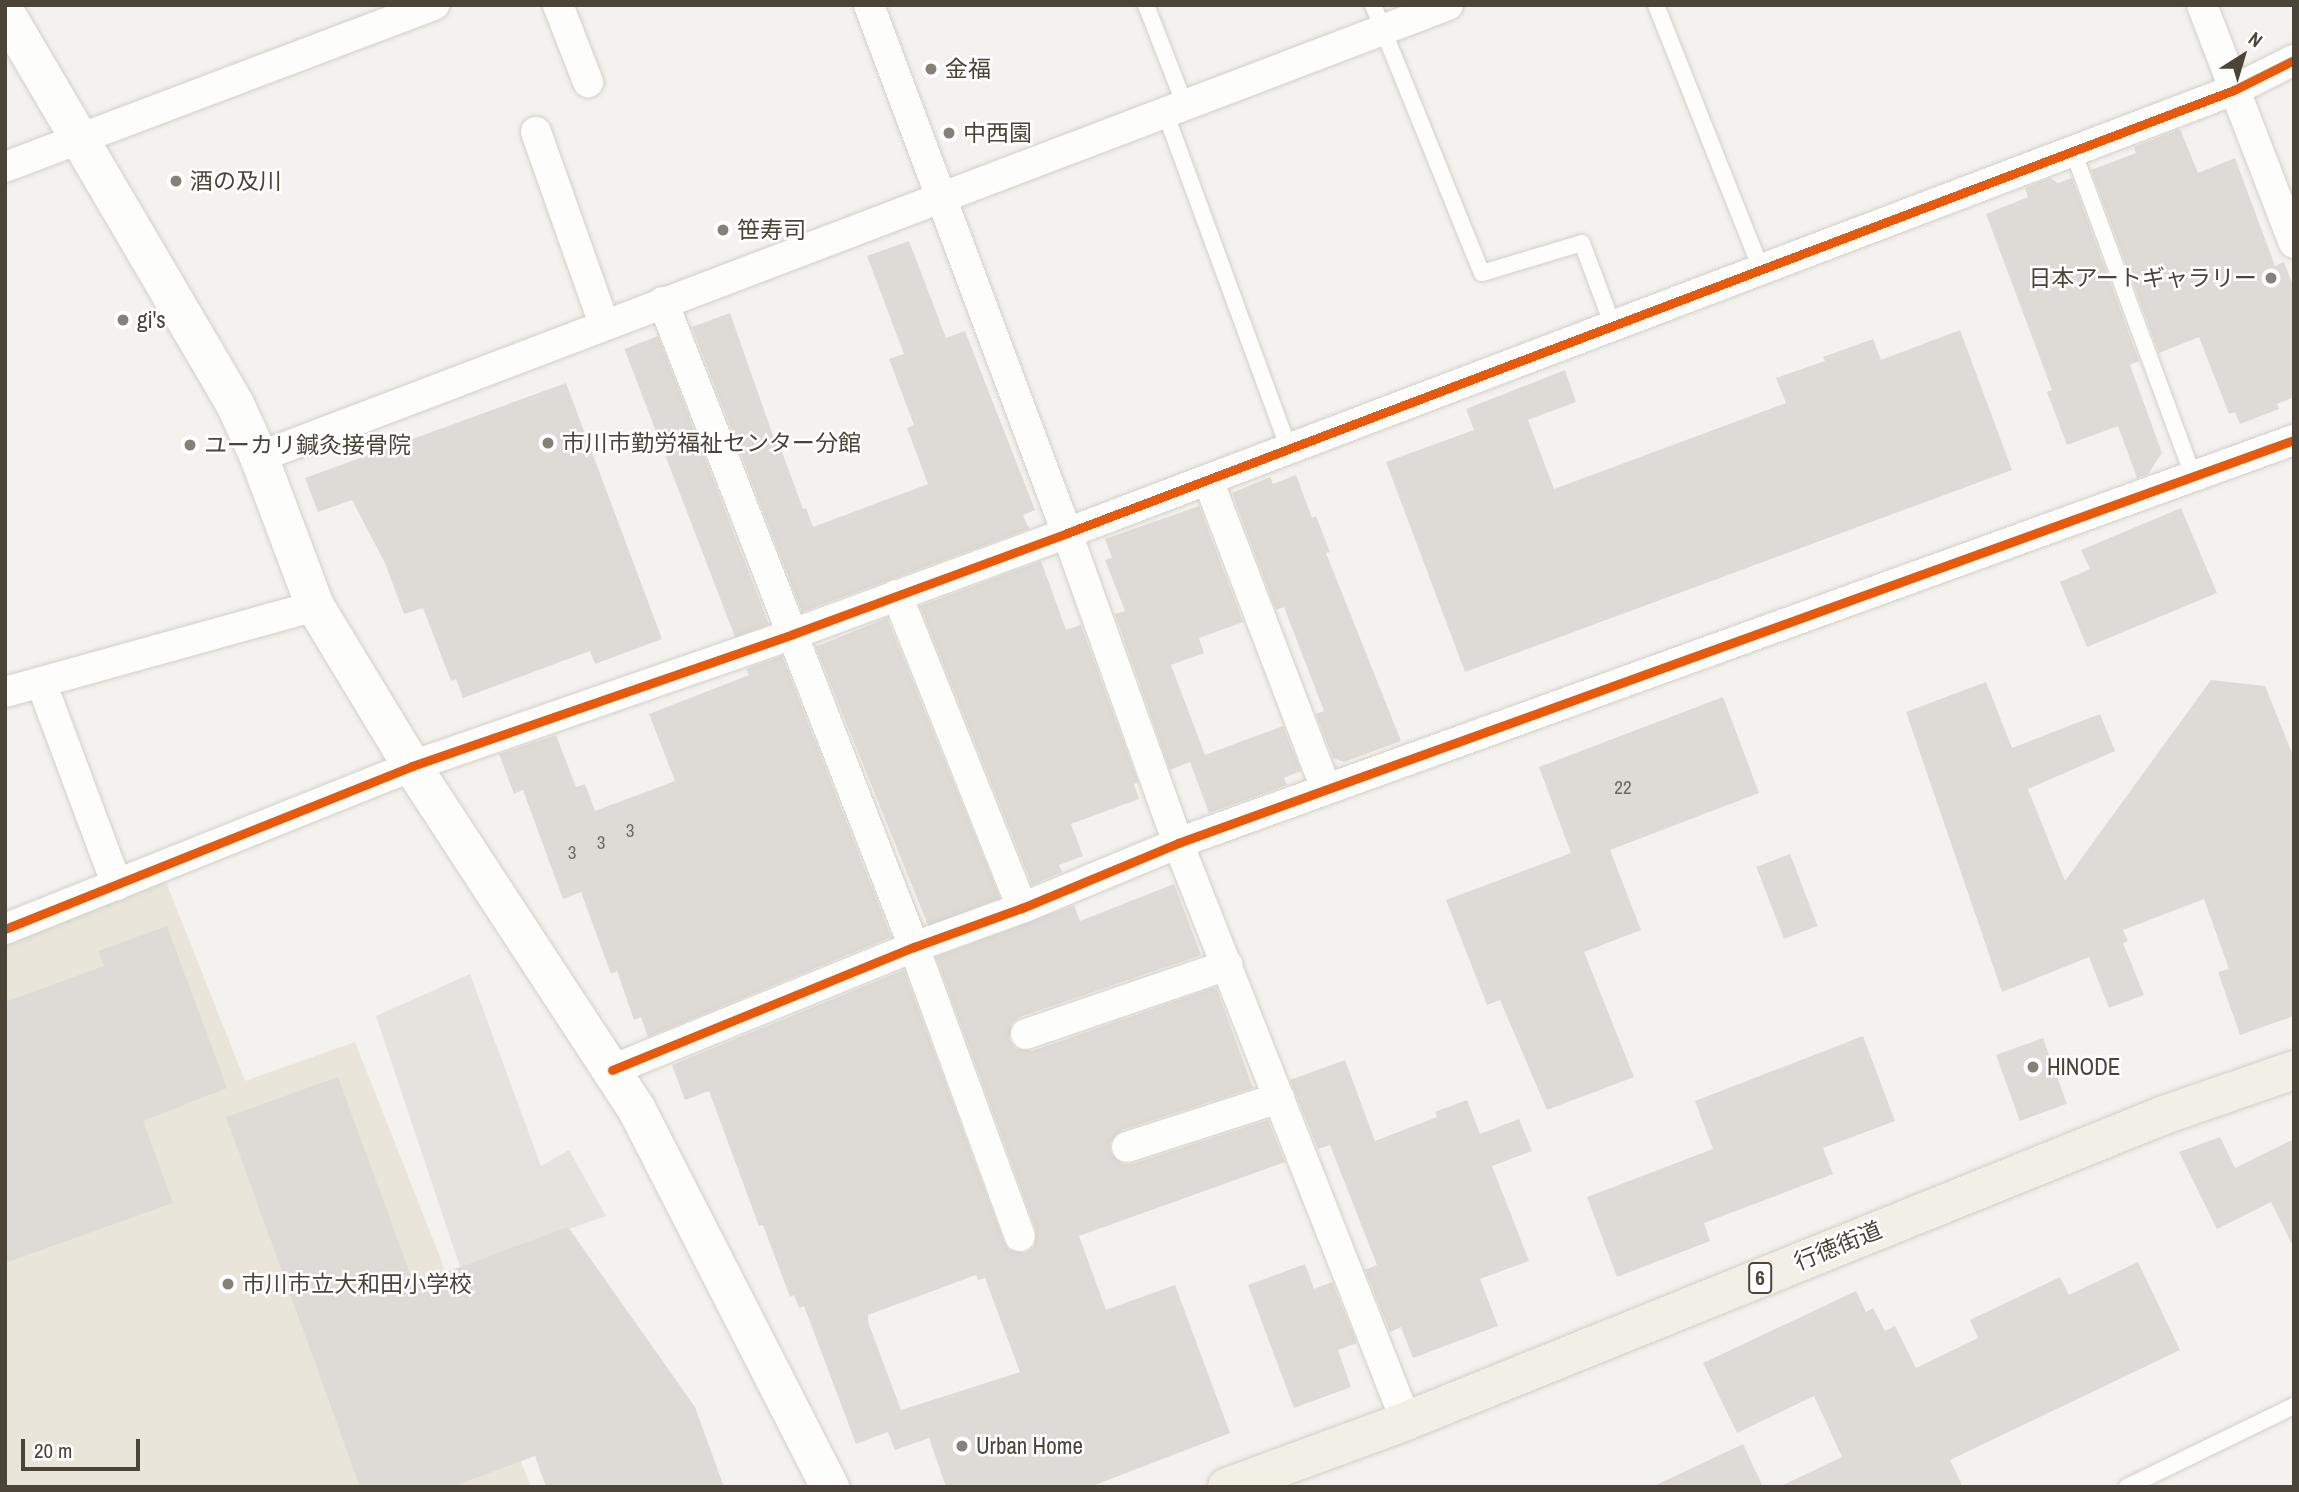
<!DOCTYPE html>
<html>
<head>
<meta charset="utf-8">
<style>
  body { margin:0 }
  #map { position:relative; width:2299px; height:1492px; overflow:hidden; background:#f4f2ee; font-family:"Archivo Narrow","Noto Sans JP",sans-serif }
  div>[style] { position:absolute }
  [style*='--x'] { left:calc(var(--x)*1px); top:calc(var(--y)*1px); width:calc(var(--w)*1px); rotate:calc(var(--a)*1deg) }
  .education>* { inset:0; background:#eae5da }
  .parking>* { inset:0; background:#e6e3df }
  .building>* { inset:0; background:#dedbd6; transform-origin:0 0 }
  .roads { filter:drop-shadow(0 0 2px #d2d0cb) drop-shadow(0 0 2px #d2d0cb) }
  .service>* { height:16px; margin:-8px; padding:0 8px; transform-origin:8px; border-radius:8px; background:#fdfdfc }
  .minor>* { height:30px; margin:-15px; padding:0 15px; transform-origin:15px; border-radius:15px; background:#fdfdfc }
  .tertiary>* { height:38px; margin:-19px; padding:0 19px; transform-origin:19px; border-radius:19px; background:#fdfdfc }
  .primary>* { height:38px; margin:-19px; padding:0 19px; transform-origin:19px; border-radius:19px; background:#f2efe6 }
  .cycleway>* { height:9px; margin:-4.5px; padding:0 4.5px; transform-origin:4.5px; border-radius:4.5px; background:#e8590c }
  .dots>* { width:19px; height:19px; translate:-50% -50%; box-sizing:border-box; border:4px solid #fff; border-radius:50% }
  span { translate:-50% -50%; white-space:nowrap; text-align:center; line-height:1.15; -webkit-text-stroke:5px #fff; paint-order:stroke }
  .number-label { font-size:19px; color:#706a61 }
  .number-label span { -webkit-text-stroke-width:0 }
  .shield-label span { padding:2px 5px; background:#fff; border:2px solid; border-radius:5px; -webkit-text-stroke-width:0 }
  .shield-label { font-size:21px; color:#4b4439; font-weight:700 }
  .poi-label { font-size:23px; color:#4b4439 }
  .left { translate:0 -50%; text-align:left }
  .right { translate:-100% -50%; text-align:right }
  .street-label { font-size:23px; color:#4b4439 }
  .frame { position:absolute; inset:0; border:7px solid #4b4439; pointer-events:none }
  .north { position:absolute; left:2208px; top:21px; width:70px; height:70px; -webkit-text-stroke:5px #fff; paint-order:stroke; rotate:37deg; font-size:19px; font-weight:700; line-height:28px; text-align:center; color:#4b4439 }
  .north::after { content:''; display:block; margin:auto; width:24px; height:32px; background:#4b4439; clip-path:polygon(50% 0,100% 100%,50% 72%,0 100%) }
  .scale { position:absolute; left:21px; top:1439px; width:119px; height:32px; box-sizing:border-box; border:4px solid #4b4439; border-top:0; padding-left:9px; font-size:21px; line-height:24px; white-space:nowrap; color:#4b4439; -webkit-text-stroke:5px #fff; paint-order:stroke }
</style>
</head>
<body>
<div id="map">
  <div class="education">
    <i style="clip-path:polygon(166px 882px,245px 1081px,355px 1042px,531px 1487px,5px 1487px,5px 943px)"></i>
  </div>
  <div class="parking">
    <i style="clip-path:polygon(470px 974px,541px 1166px,569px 1150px,606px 1216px,460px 1267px,376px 1016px)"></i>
  </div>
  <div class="building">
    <i style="clip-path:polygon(2180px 129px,2198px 173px,2235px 158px,2275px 266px,2284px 262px,2294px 288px,2294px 397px,2277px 404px,2279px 409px,2240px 424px,2235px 412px,2229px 414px,2199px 337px,2159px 353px,2091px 170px,2136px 153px,2134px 147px)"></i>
    <i style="clip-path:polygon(2050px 178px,2058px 183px,2072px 178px,2139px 361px,2130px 365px,2162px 453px,2148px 474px,2137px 478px,2118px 426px,2067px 445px,2047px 392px,2052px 390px,1986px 214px,2028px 197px,2025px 188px)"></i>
    <i style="clip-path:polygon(909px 241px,946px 338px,965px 331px,1035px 510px,1023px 515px,1029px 529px,802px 612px,692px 327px,730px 313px,778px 450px,781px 449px,803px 509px,806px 508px,813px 527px,928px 484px,907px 428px,914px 425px,889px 359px,904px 354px,867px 256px)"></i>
    <i style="clip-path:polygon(1960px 330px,2012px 470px,1465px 672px,1386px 462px,1474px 430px,1466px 409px,1565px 370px,1576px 402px,1528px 420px,1554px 489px,1786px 403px,1776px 378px,1825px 361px,1823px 357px,1873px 339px,1881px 360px)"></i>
    <i style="left:658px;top:336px;width:309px;height:36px;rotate:69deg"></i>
    <i style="clip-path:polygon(566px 383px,662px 639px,595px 664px,590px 651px,463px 698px,456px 679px,451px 681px,423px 608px,404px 614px,385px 563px,352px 500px,318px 512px,305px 478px)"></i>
    <i style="clip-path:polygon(1296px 475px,1312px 518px,1316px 516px,1330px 552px,1326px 553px,1401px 741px,1344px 762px,1333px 758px,1316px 714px,1324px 711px,1284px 607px,1276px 610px,1232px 493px,1270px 477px,1273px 484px)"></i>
    <i style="clip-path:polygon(1199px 506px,1243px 622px,1199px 638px,1204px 653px,1171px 665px,1205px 755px,1283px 726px,1301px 771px,1284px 778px,1287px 785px,1209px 813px,1190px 762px,1170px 770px,1115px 614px,1125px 611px,1105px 560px,1112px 558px,1105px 539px)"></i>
    <i style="clip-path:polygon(2181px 508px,2217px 593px,2087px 647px,2060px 582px,2090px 569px,2081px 550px)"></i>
    <i style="clip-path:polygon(1041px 561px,1066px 630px,1081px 625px,1138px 782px,1134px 784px,1139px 799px,1071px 824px,1083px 856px,1059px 865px,1062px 872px,1032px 885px,920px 606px)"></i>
    <i style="left:887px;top:618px;width:302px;height:77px;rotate:68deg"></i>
    <i style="clip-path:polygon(782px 656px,891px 937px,648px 1037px,641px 1017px,634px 1020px,617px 971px,611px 974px,581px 892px,563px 899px,523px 790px,514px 794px,499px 754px,556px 735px,576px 787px,585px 784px,595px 811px,675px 781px,649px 714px,749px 675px,746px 669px)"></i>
    <i style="clip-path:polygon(2211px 680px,2265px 686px,2294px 758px,2294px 1016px,2240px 1035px,2218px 972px,2229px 969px,2204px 899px,2123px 930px,2128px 941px,2123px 943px,2144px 995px,2109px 1008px,2089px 957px,2002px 992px,1906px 712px,1986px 682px,2012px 748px,2100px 714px,2115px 751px,2028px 789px,2065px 881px)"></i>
    <i style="clip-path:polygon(1723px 697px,1759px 793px,1610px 850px,1641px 930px,1584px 952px,1634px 1077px,1547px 1110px,1500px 1000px,1487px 1005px,1446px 900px,1571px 853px,1539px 767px)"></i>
    <i style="left:1790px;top:854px;width:77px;height:36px;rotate:69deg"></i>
    <i style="clip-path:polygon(evenodd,1174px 884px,1201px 955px,1020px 1017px,1012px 1023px,1009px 1039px,1015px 1048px,1032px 1051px,1213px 988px,1217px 990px,1253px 1088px,1122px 1130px,1110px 1143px,1111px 1153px,1123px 1164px,1132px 1164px,1268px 1120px,1285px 1162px,1079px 1236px,1106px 1310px,1175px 1285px,1230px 1433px,1090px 1487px,946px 1487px,929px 1438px,895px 1450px,888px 1432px,856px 1444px,804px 1306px,799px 1308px,794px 1295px,790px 1297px,763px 1225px,759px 1226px,709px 1091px,685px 1100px,672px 1065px,904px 970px,1004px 1242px,1009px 1250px,1025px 1253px,1034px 1247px,1036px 1230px,936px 957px,1074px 905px,1080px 921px,1174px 884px,976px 1275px,978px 1280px,985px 1278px,1020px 1372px,901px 1410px,868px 1322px,868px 1315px,976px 1275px)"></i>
    <i style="clip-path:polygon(167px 926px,227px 1088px,143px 1121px,173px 1203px,5px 1263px,5px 1002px,104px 966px,98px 951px)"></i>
    <i style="clip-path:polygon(1863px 1036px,1895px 1121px,1823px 1148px,1833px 1174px,1704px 1223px,1710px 1241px,1617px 1277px,1587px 1197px,1713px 1149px,1695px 1101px)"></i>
    <i style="left:2043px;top:1038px;width:70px;height:50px;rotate:70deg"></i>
    <i style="clip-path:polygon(1345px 1060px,1375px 1141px,1437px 1117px,1435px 1112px,1467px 1100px,1480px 1134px,1519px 1119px,1532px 1151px,1492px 1166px,1529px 1261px,1480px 1279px,1498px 1326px,1413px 1358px,1401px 1327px,1390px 1332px,1365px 1270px,1377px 1265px,1330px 1145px,1318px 1149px,1290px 1080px)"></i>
    <i style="clip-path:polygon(338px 1077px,414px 1284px,568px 1227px,695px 1407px,724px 1487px,546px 1487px,535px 1456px,451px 1487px,360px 1487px,226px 1117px)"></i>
    <i style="clip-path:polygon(2220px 1137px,2235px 1168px,2294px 1139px,2294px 1248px,2271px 1202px,2217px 1229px,2179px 1152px)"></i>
    <i style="clip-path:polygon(2138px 1262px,2180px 1350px,1950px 1460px,1963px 1487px,1779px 1487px,1842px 1457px,1814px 1396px,1737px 1433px,1703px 1363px,1856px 1291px,1866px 1312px,1873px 1308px,1885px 1331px,1895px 1326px,1916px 1368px,1978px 1338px,1970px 1320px,2060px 1277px,2069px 1295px)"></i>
    <i style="clip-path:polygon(1305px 1264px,1314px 1289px,1332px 1282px,1357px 1343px,1338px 1350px,1351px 1387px,1294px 1408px,1248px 1285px)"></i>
    <i style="clip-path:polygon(1743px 1444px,1763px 1487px,1652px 1487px)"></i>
  </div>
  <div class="roads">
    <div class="service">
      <i style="--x:1146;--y:5;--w:107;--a:68.7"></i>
      <i style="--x:1373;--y:5;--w:289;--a:67.9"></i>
      <i style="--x:1482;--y:273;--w:104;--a:-16.7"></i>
      <i style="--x:1582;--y:243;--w:89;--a:69.5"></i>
      <i style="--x:1656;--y:5;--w:284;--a:68.3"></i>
      <i style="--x:1165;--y:112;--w:359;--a:69.8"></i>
      <i style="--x:2073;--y:151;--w:346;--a:69.7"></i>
      <i style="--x:2127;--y:1487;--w:186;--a:-25.9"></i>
    </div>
    <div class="minor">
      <i style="--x:558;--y:5;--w:83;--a:68.7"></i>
      <i style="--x:869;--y:5;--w:564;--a:69.44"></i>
      <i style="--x:1067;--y:533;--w:329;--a:70.3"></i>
      <i style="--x:1178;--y:843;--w:621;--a:68.47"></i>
      <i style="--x:2202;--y:5;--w:255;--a:68.9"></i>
      <i style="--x:536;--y:132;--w:204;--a:70.5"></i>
      <i style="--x:5;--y:167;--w:459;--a:-20.7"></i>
      <i style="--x:663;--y:302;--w:692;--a:68.74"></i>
      <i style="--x:914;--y:947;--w:308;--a:69.9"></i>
      <i style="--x:259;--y:457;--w:1272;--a:-20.81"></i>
      <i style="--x:1208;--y:480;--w:331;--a:69.1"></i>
      <i style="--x:897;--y:595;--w:337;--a:68.2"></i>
      <i style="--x:41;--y:682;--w:217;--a:69.5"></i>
      <i style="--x:5;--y:692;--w:322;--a:-15.5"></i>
      <i style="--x:5;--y:929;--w:438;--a:-21.8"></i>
      <i style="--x:412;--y:766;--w:403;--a:-19.1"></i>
      <i style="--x:793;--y:634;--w:292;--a:-20.2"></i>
      <i style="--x:1067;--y:533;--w:1248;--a:-20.79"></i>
      <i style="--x:2234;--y:90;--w:67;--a:-26.6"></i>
      <i style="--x:1026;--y:1034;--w:213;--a:-18.9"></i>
      <i style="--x:612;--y:1070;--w:326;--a:-22.2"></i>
      <i style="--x:914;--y:947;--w:115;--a:-19.9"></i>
      <i style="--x:1022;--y:908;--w:169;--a:-22.6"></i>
      <i style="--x:1178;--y:843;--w:1187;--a:-19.86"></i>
      <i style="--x:1127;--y:1147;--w:160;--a:-17.9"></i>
    </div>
    <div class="tertiary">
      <i style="--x:5;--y:12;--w:454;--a:59.6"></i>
      <i style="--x:235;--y:404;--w:58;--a:65.6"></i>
      <i style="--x:259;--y:457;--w:159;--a:69.4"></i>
      <i style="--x:315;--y:606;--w:187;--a:58.8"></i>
      <i style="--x:412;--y:766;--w:411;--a:56.8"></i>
      <i style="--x:637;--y:1110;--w:424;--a:62.9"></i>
    </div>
    <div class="primary">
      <i style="--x:1227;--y:1487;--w:191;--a:-20.2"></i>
      <i style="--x:1406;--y:1421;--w:817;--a:-21.98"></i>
      <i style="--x:2164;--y:1115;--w:138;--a:-19.1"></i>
    </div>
  </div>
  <div class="cycleway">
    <i style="--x:5;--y:929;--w:438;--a:-21.8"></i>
    <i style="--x:412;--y:766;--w:403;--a:-19.1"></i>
    <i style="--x:793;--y:634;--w:292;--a:-20.2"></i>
    <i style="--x:1067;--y:533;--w:1248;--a:-20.79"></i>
    <i style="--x:2234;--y:90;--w:67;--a:-26.6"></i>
    <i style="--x:612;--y:1070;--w:326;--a:-22.2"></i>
    <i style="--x:914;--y:947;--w:115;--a:-19.9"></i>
    <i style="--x:1022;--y:908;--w:169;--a:-22.6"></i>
    <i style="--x:1178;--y:843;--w:1187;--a:-19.86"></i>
  </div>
  <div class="dots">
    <i style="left:931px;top:69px;background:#868178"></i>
    <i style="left:949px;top:133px;background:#868178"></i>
    <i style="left:176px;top:181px;background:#868178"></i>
    <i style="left:723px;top:230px;background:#868178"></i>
    <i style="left:2271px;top:278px;background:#868178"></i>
    <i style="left:123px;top:320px;background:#868178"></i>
    <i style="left:548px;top:443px;background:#868178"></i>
    <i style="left:190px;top:445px;background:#868178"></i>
    <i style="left:2033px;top:1067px;background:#868178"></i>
    <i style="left:228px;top:1284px;background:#868178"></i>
    <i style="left:962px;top:1446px;background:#868178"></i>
  </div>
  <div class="number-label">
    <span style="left:1623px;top:788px">22</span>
    <span style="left:630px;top:831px">3</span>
    <span style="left:601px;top:843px">3</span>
    <span style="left:572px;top:853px">3</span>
  </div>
  <div class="shield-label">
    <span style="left:1760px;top:1278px">6</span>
  </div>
  <div class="poi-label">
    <span class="left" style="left:945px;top:69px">金福</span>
    <span class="left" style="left:963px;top:133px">中西園</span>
    <span class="left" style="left:190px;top:181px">酒の及川</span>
    <span class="left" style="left:737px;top:230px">笹寿司</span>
    <span class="right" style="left:2257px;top:278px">日本アートギャラリー</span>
    <span class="left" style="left:137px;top:320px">gi's</span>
    <span class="left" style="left:562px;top:443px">市川市勤労福祉センター分館</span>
    <span class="left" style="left:204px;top:445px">ユーカリ鍼灸接骨院</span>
    <span class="left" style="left:2047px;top:1067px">HINODE</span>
    <span class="left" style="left:242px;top:1284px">市川市立大和田小学校</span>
    <span class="left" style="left:976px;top:1446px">Urban Home</span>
  </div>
  <div class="street-label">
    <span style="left:1838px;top:1246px;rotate:-22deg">行徳街道</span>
  </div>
  <div class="frame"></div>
  <div class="north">N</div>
  <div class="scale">20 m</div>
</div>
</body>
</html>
